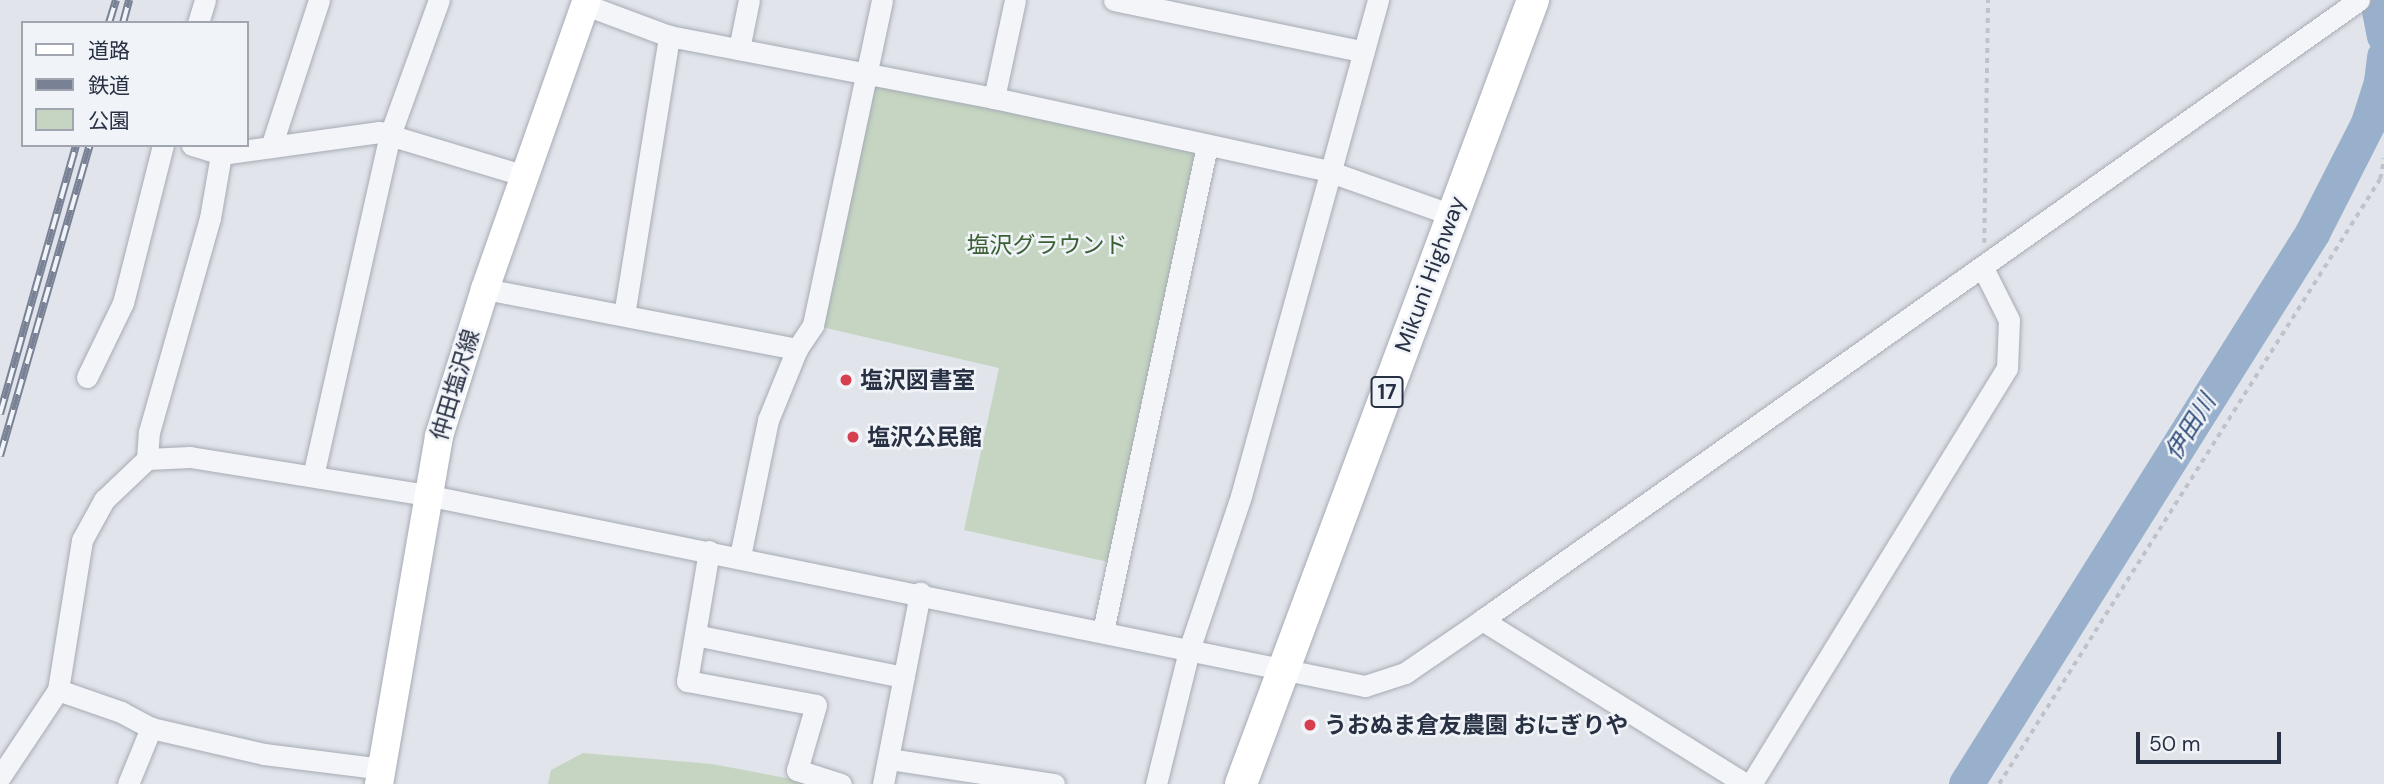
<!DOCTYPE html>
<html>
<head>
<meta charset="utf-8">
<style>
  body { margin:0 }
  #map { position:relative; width:2384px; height:784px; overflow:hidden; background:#e1e4ea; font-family:"DM Sans","Noto Sans JP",sans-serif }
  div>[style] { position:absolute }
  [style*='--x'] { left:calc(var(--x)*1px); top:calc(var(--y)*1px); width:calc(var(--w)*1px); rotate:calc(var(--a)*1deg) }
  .green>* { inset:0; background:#c5d5c1 }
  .river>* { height:35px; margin:-17.5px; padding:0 17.5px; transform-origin:17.5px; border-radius:17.5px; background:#99b0cc }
  .path>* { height:3.5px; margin-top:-1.75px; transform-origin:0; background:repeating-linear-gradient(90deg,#bfc2c9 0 5px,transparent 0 10px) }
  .roads { filter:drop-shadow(0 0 2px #a6abb5) drop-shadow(0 0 2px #a6abb5) }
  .minor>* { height:21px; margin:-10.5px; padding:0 10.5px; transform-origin:10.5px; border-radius:10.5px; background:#f4f5f8 }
  .major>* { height:28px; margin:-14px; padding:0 14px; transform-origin:14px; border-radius:14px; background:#fff }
  .highway>* { height:32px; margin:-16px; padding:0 16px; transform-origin:16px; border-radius:16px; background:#fff }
  .rail>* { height:8px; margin-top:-4px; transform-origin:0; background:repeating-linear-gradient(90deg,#f0f3f7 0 16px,#798295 0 32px); box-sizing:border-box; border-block:2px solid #798295 }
  .dots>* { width:19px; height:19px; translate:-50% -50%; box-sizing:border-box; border:4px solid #f0f3f7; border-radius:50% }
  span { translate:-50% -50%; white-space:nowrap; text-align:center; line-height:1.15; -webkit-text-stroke:5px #f0f3f7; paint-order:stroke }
  .shield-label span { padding:2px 5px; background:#f0f3f7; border:2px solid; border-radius:5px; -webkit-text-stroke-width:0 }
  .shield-label { font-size:21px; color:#283143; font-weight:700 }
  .park-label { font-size:23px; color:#3a6034 }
  .street-label { font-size:23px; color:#283143 }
  .poi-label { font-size:23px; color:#283143; font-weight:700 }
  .left { translate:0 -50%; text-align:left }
  .water-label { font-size:24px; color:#2f4d7a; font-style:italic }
  .legend { position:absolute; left:21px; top:21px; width:228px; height:126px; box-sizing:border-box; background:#f0f3f7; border:2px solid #a0a5af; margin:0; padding:9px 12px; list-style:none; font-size:21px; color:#283143 }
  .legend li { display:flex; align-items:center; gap:14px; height:35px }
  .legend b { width:35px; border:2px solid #a0a5af }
  .scale { position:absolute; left:2136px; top:732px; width:145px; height:32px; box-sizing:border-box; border:4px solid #283143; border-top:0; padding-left:9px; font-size:21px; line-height:24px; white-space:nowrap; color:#283143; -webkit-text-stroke:5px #f0f3f7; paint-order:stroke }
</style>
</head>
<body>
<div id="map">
  <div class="green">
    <i style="clip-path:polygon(864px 73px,1207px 145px,1117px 564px,964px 530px,999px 368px,813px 325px)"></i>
    <i style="clip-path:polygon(583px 753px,712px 764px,818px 784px,548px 784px,551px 770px)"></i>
  </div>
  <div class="river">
    <i style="--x:2377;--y:0;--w:36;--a:79"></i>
    <i style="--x:1966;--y:784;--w:651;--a:-57.87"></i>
    <i style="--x:2312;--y:233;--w:123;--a:-63"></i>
    <i style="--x:2368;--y:123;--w:43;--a:-72.4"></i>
    <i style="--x:2381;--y:82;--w:26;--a:-83"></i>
  </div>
  <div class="path">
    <i style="--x:1984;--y:243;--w:243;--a:-89.1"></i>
    <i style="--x:1999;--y:784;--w:715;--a:-57.8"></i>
    <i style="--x:2380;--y:179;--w:21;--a:-79"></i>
  </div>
  <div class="roads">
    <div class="minor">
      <i style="--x:1114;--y:0;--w:255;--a:11.7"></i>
      <i style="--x:586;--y:5;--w:89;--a:20.5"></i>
      <i style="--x:669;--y:36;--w:331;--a:10.8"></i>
      <i style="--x:994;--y:98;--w:342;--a:12.3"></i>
      <i style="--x:1328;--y:171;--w:132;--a:19.5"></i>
      <i style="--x:198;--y:23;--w:24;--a:-73"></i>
      <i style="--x:739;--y:49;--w:50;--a:-78.5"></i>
      <i style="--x:994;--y:98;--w:100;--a:-77.9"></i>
      <i style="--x:192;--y:145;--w:30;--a:17"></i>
      <i style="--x:221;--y:154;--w:160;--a:-7.9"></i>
      <i style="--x:379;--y:132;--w:153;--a:16.7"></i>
      <i style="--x:271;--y:147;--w:155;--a:-71.9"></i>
      <i style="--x:485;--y:289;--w:318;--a:10.9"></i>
      <i style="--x:797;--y:349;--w:77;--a:112.2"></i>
      <i style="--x:768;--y:420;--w:140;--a:101.6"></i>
      <i style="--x:624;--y:315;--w:283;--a:-80.8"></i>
      <i style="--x:797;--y:349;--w:29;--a:-56"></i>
      <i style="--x:813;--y:325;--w:332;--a:-78"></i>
      <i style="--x:87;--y:377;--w:82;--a:-64.1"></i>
      <i style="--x:123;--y:303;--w:163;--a:-75.8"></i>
      <i style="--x:147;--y:459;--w:43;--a:-2.7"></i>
      <i style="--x:190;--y:457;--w:239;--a:9.1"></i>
      <i style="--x:426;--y:495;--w:958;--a:11.5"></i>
      <i style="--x:1365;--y:686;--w:42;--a:-18"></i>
      <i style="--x:1405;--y:673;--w:93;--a:-34.5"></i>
      <i style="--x:1482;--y:620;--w:1074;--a:-35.26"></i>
      <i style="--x:313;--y:476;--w:350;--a:-77.3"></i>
      <i style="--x:390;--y:135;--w:144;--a:-70.1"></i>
      <i style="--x:709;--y:551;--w:132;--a:99.6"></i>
      <i style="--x:687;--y:681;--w:131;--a:10.5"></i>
      <i style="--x:816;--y:705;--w:68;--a:106.3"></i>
      <i style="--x:797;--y:770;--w:46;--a:17.7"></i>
      <i style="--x:1482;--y:620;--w:310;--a:31.9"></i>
      <i style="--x:1103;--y:631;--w:497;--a:-77.9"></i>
      <i style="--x:695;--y:635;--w:213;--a:11.4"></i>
      <i style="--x:58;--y:690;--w:67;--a:19.2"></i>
      <i style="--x:121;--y:712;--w:34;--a:28"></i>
      <i style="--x:151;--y:728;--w:116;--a:13"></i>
      <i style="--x:264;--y:754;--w:119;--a:7.2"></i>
      <i style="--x:889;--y:759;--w:167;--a:8.6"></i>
      <i style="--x:0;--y:777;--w:105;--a:-56.3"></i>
      <i style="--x:58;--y:690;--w:152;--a:-80.9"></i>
      <i style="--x:82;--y:540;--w:46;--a:-61.2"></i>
      <i style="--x:104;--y:500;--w:59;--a:-43.6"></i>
      <i style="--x:147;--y:459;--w:27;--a:-86"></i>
      <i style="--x:149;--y:432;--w:223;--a:-74.1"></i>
      <i style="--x:210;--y:218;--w:65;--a:-80.2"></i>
      <i style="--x:128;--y:784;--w:61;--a:-67.7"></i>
      <i style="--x:883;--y:784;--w:195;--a:-79"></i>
      <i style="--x:1156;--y:784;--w:141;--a:-76.1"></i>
      <i style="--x:1190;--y:647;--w:159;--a:-71.3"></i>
      <i style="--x:1241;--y:496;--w:515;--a:-74.56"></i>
      <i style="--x:1751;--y:784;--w:488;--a:-58.4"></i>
      <i style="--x:2007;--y:368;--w:48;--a:-87.6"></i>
      <i style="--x:2009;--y:320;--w:58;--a:-116.6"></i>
    </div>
    <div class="major">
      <i style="--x:379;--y:784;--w:353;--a:-80.2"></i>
      <i style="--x:439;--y:436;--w:154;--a:-72.6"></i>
      <i style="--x:485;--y:289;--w:306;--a:-70.6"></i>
    </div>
    <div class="highway">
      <i style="--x:1241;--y:784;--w:837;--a:-69.57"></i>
    </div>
  </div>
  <div class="rail">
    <i style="--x:109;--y:23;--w:24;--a:-73"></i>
    <i style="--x:123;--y:23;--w:24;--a:-75"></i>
    <i style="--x:0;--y:414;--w:280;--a:-74.2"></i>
    <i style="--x:0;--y:456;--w:324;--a:-73.9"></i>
  </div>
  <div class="dots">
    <i style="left:846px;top:380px;background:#d73e4e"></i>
    <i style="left:853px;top:437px;background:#d73e4e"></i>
    <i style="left:1310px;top:725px;background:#d73e4e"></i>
  </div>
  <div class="shield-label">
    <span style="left:1387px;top:392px">17</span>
  </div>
  <div class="park-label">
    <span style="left:1047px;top:245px">塩沢グラウンド</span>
  </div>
  <div class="street-label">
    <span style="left:1430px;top:274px;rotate:-70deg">Mikuni Highway</span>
    <span style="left:455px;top:385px;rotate:-73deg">仲田塩沢線</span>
  </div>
  <div class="poi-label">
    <span class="left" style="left:860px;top:380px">塩沢図書室</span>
    <span class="left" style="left:867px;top:437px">塩沢公民館</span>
    <span class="left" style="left:1324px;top:725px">うおぬま倉友農園 おにぎりや</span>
  </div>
  <div class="water-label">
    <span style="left:2190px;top:427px;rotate:-58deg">伊田川</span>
  </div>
  <ul class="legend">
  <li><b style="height:9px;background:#fff"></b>道路</li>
  <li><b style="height:9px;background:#798295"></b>鉄道</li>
  <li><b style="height:19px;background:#c5d5c1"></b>公園</li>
  </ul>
  <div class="scale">50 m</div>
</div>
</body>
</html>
